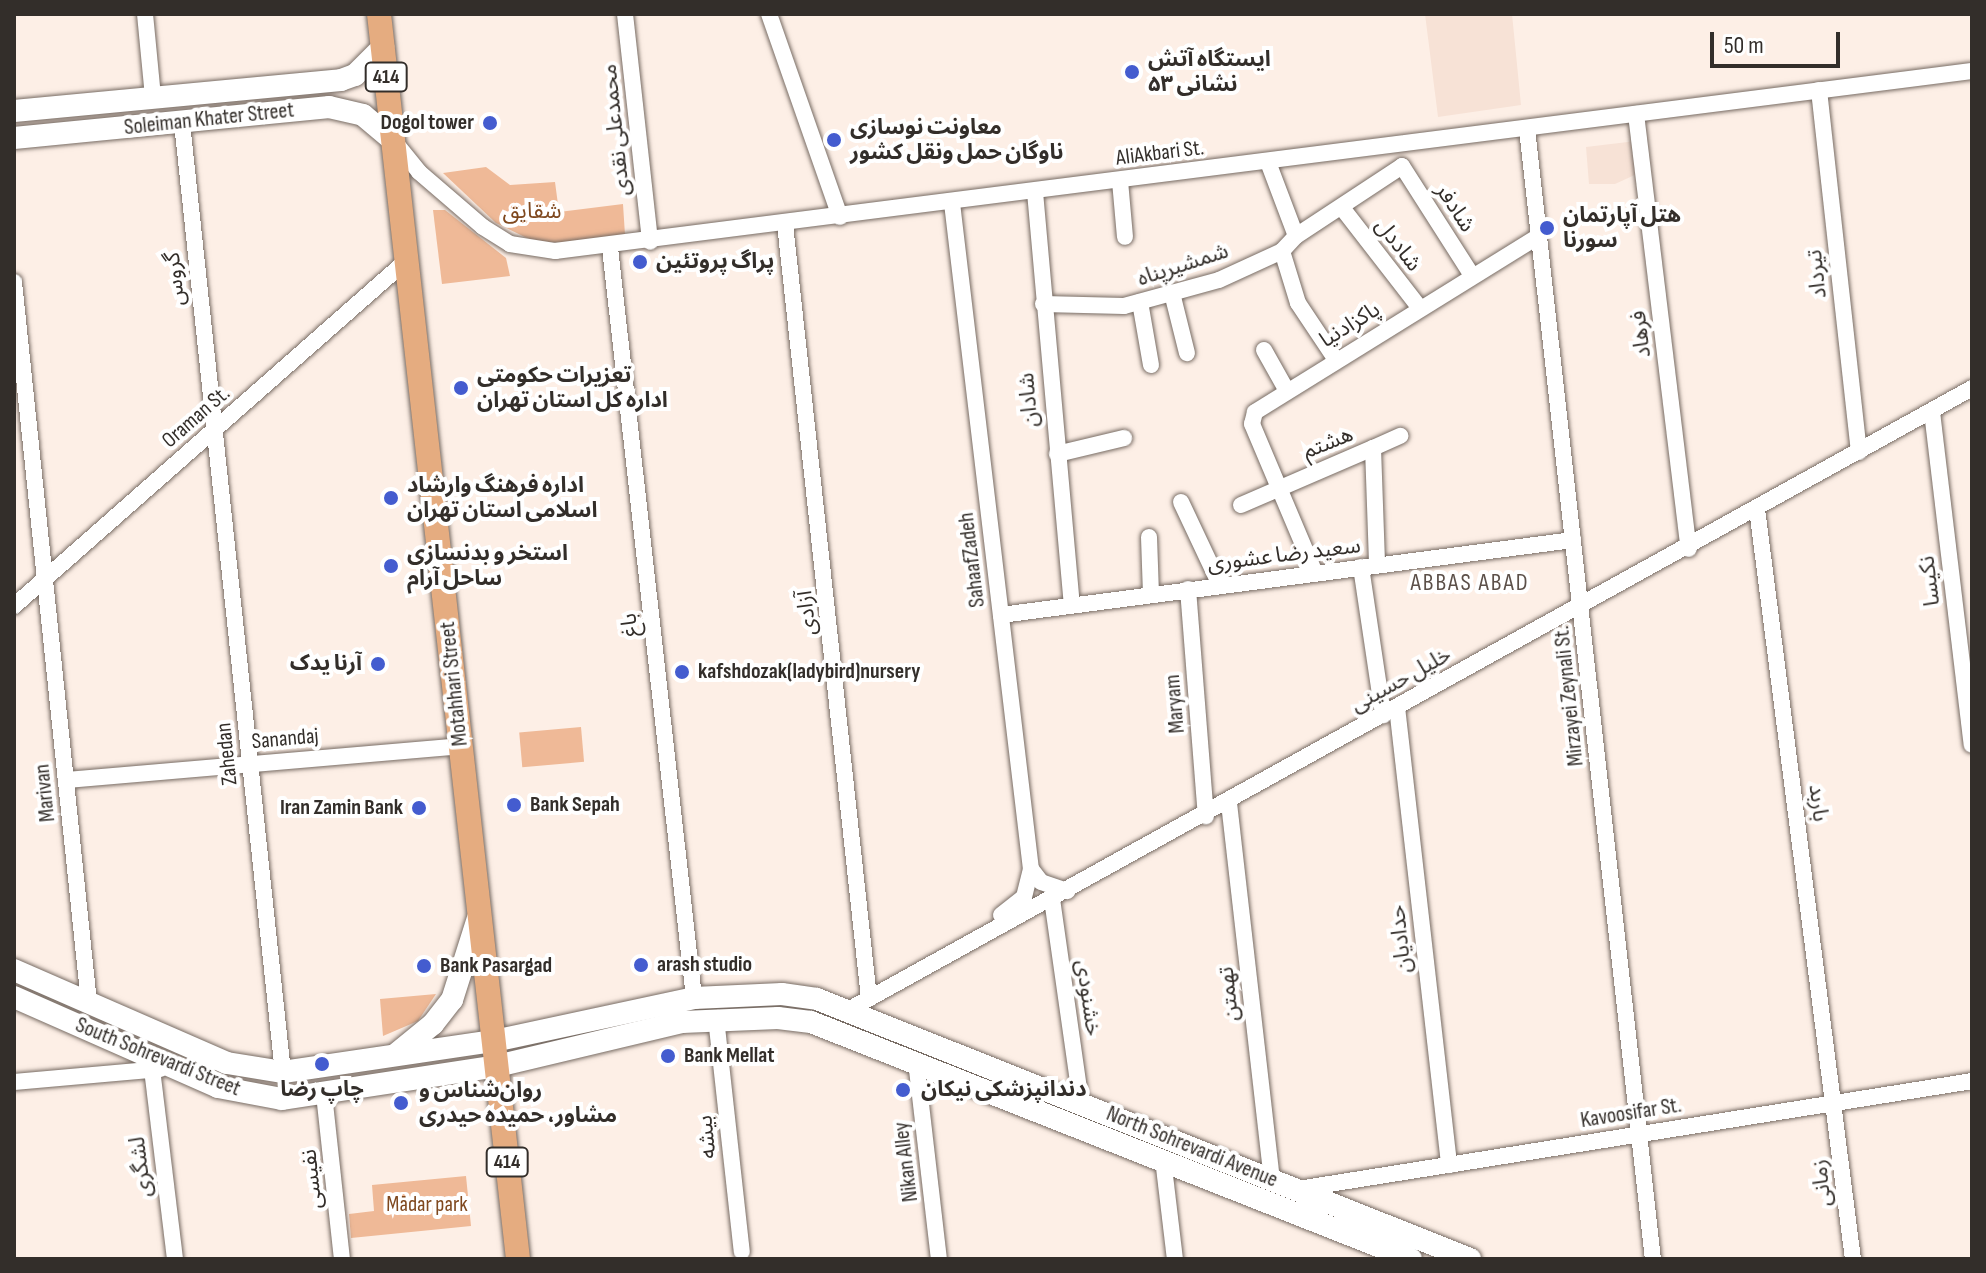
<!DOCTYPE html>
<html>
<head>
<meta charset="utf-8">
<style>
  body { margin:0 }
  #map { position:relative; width:1986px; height:1273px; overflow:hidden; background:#fdefe6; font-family:"Sofia Sans Condensed","Noto Sans Arabic",sans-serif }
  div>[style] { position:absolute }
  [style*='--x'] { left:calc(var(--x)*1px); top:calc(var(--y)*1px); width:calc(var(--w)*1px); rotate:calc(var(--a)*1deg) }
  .built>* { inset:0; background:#f7e2d6 }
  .green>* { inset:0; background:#efb997; transform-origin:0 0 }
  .roads { filter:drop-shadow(0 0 2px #776b63) drop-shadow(0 0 2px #776b63) }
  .minor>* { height:16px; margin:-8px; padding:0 8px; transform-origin:8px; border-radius:8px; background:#fff }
  .secondary>* { height:22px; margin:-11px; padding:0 11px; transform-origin:11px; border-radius:11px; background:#fff }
  .primary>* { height:24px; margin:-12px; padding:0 12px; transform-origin:12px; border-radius:12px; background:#e5ac80 }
  .dots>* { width:22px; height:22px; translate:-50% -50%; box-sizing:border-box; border:4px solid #fff; border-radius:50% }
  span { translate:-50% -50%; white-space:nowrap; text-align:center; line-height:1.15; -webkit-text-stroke:8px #fff; paint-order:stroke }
  .shield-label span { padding:2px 6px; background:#fff; border:2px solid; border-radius:6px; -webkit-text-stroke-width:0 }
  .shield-label { font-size:20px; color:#332e2a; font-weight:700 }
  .poi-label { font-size:22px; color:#332e2a; font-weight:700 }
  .left { translate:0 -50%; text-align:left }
  .right { translate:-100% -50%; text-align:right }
  .street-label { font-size:22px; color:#332e2a }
  .park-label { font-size:22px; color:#7f481e }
  .neighbourhood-label { font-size:24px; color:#5c5049; letter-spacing:2px }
  .frame { position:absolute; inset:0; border:16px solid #332e2a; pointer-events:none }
  .scale { position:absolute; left:1710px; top:32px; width:130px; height:36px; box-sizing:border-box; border:4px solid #332e2a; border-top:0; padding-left:10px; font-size:24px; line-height:28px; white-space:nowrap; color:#332e2a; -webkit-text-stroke:6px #fff; paint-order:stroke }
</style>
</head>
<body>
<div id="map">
  <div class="built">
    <i style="clip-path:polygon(1425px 14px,1512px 14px,1521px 105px,1438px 117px)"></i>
    <i style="clip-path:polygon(1636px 141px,1639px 173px,1615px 184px,1589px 184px,1586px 147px)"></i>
  </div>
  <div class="green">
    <i style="clip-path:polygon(486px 167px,510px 185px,555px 182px,559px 212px,623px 204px,625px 235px,566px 243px,533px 241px,496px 223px,443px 173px)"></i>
    <i style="clip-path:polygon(433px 210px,445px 210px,506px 258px,510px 276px,442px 284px)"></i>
    <i style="left:581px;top:727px;width:35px;height:62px;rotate:85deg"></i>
    <i style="clip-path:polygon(436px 994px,418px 1021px,383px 1036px,380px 999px)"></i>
    <i style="clip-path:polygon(466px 1176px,471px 1226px,351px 1238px,349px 1214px,374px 1211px,372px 1185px)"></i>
  </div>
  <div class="roads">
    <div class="minor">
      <i style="--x:145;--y:14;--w:83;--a:84.5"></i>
      <i style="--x:625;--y:14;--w:229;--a:83.7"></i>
      <i style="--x:769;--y:14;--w:215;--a:70.7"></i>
      <i style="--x:1819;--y:90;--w:364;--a:83.7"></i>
      <i style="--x:1636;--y:114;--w:438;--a:83.1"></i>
      <i style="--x:182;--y:123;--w:954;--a:83.93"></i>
      <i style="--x:1527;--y:129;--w:1137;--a:83.64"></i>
      <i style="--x:394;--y:141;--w:40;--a:51"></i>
      <i style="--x:419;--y:172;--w:84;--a:40.7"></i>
      <i style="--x:483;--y:227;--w:32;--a:32"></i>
      <i style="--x:510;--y:244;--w:46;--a:8.8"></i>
      <i style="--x:555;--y:251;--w:1428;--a:-7.24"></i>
      <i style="--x:1268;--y:162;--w:79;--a:69.3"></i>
      <i style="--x:1120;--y:181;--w:56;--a:84.9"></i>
      <i style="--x:1035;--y:192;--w:414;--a:84.9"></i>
      <i style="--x:952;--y:203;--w:671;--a:83.24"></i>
      <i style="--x:1031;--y:869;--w:16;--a:52"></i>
      <i style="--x:1041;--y:882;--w:28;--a:19"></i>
      <i style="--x:1343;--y:209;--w:124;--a:52.2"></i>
      <i style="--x:785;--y:224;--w:779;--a:83.81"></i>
      <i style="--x:610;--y:248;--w:755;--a:83.61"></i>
      <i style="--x:1282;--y:251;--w:54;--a:72.9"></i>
      <i style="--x:1298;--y:303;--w:69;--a:56.3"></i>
      <i style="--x:14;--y:282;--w:725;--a:84.06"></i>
      <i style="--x:1172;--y:293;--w:62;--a:76"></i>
      <i style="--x:1140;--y:302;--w:64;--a:80.1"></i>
      <i style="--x:1043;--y:304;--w:81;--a:1.4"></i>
      <i style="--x:1124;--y:306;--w:98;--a:-15.3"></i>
      <i style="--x:1219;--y:280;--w:69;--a:-24.7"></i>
      <i style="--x:1282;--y:251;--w:21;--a:-47"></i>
      <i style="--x:1296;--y:236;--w:127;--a:-33.4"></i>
      <i style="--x:1402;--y:166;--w:128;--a:57.4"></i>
      <i style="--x:1264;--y:350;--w:47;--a:60.7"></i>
      <i style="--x:1932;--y:412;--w:335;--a:83.2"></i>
      <i style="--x:1373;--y:448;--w:30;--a:-24"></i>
      <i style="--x:1057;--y:454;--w:69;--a:-13.4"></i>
      <i style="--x:1181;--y:502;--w:92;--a:64.8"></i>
      <i style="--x:1241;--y:505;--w:144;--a:-23.4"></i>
      <i style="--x:1373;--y:448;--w:117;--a:88"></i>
      <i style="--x:1757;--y:509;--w:756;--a:82.71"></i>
      <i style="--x:1149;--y:537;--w:57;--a:88"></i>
      <i style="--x:1361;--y:567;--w:150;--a:81.5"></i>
      <i style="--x:1315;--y:573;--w:162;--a:-112.9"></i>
      <i style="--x:1252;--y:424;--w:12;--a:-76"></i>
      <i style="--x:1255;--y:412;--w:334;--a:-31.8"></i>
      <i style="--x:1188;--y:589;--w:228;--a:85.5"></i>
      <i style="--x:14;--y:606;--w:524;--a:-41.36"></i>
      <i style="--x:1001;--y:615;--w:577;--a:-7.47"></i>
      <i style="--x:1397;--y:707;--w:461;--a:83.5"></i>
      <i style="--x:66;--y:780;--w:396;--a:-4.9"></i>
      <i style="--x:1229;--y:803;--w:378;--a:83.5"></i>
      <i style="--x:1052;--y:899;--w:206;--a:81.9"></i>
      <i style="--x:1001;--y:915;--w:29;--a:-38"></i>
      <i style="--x:1024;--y:897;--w:29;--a:-76"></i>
      <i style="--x:850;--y:1009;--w:1282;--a:-28.96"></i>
      <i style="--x:716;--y:1018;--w:235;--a:83.7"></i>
      <i style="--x:916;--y:1061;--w:199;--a:83.4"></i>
      <i style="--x:152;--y:1069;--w:191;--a:83.1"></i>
      <i style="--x:14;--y:1082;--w:147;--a:-5.1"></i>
      <i style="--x:324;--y:1094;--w:166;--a:83.8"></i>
      <i style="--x:1163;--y:1159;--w:101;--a:83.2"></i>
      <i style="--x:1298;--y:1189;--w:683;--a:-9.1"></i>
    </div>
    <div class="secondary">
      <i style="--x:14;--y:111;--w:328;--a:-5.4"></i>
      <i style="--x:341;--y:80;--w:15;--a:-20"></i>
      <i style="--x:355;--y:75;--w:40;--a:-45"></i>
      <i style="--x:14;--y:138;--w:317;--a:-5.6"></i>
      <i style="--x:329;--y:107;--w:35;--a:13"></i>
      <i style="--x:363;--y:115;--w:40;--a:40"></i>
      <i style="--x:14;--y:970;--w:232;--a:23.6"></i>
      <i style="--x:227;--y:1063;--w:57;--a:9.1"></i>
      <i style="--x:283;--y:1072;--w:213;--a:-8.4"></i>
      <i style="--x:494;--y:1041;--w:205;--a:-12.1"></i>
      <i style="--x:694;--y:998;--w:88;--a:-2.6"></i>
      <i style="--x:782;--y:994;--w:35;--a:8"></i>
      <i style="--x:817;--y:999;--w:703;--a:21.71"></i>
      <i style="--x:14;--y:997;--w:223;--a:23.8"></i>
      <i style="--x:218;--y:1087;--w:65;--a:10.6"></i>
      <i style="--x:282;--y:1099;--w:218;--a:-8.7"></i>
      <i style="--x:497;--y:1066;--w:190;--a:-13.4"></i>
      <i style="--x:682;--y:1022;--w:96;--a:-2.4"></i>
      <i style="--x:778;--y:1018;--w:33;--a:7"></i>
      <i style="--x:811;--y:1022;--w:645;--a:21.55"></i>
      <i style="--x:395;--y:1055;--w:49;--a:-39.2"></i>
      <i style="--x:433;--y:1024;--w:31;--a:-52"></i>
      <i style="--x:452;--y:1000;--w:86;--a:-72.4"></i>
    </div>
    <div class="primary">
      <i style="--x:379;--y:14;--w:1253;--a:83.63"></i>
    </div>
  </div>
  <div class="dots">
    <i style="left:1132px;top:72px;background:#445ccf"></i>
    <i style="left:490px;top:123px;background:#445ccf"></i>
    <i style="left:834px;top:140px;background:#445ccf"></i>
    <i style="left:1547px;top:228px;background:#445ccf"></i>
    <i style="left:640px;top:262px;background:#445ccf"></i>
    <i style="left:461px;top:388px;background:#445ccf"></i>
    <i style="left:391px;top:498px;background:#445ccf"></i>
    <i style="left:391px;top:566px;background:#445ccf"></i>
    <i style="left:378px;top:664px;background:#445ccf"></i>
    <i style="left:682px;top:672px;background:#445ccf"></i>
    <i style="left:514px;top:805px;background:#445ccf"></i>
    <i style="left:419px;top:808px;background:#445ccf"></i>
    <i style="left:641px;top:965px;background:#445ccf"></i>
    <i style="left:424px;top:966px;background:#445ccf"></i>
    <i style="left:668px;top:1056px;background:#445ccf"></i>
    <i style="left:322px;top:1064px;background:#445ccf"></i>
    <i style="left:903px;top:1090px;background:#445ccf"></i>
    <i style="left:401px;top:1103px;background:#445ccf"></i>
  </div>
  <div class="shield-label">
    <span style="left:386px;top:77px">414</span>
    <span style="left:507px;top:1162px">414</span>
  </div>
  <div class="poi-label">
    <span class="left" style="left:1148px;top:72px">ایستگاه آتش<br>نشانی ۵۳</span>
    <span class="right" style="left:474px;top:123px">Dogol tower</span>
    <span class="left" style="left:850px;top:140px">معاونت نوسازی<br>ناوگان حمل ونقل کشور</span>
    <span class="left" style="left:1563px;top:228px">هتل آپارتمان<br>سورنا</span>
    <span class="left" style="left:656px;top:262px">پراگ پروتئین</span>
    <span class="left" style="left:477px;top:388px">تعزیرات حکومتی<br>اداره کل استان تهران</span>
    <span class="left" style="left:407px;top:498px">اداره فرهنگ وارشاد<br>اسلامی استان تهران</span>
    <span class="left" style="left:407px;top:566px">استخر و بدنسازی<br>ساحل آرام</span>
    <span class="right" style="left:362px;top:664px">آرنا یدک</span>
    <span class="left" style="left:698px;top:672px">kafshdozak(ladybird)nursery</span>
    <span class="left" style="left:530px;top:805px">Bank Sepah</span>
    <span class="right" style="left:403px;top:808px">Iran Zamin Bank</span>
    <span class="left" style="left:657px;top:965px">arash studio</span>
    <span class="left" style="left:440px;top:966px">Bank Pasargad</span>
    <span class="left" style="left:684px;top:1056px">Bank Mellat</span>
    <span style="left:322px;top:1090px">چاپ رضا</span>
    <span class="left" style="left:419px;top:1103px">روان‌شناس و<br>مشاور، حمیده حیدری</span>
    <span class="left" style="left:921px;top:1090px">دندانپزشکی نیکان</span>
  </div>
  <div class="street-label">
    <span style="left:209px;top:119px;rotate:-6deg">Soleiman Khater Street</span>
    <span style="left:616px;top:130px;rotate:-96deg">محمدعلی نقدی</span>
    <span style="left:1160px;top:153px;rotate:-7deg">AliAkbari St.</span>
    <span style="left:1455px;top:208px;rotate:57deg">شادفر</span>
    <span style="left:1398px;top:245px;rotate:52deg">شاددل</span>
    <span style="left:1183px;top:265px;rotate:-18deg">شمشیرپناه</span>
    <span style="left:1817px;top:274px;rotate:-96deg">تیرداد</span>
    <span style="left:175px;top:279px;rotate:-96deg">گروس</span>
    <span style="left:1350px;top:325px;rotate:-32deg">پاکزادنیا</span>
    <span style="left:1641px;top:334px;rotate:-97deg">فرهاد</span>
    <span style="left:1029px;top:400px;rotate:-95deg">شادان</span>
    <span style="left:196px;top:417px;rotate:-41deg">Oraman St.</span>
    <span style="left:1328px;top:443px;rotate:-22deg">هشتم</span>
    <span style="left:1284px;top:555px;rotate:-7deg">سعید رضا عشوری</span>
    <span style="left:972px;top:560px;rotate:-97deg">SahaafZadeh</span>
    <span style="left:1930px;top:581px;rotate:-97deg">نکیسا</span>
    <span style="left:807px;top:613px;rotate:-96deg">آزادی</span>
    <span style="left:630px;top:625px;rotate:-96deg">باغ</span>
    <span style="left:1401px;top:680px;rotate:-29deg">خلیل حسینی</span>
    <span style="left:454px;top:684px;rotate:-96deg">Motahhari Street</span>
    <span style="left:1569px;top:696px;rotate:-96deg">Mirzayei Zeynali St.</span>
    <span style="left:1175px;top:704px;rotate:-95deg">Maryam</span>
    <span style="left:285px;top:739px;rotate:-5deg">Sanandaj</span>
    <span style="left:227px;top:754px;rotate:-96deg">Zahedan</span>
    <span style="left:45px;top:793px;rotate:-96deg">Marivan</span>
    <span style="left:1818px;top:803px;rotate:83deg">باربد</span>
    <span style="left:1401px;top:939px;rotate:-96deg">حدادیان</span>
    <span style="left:1229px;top:994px;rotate:-96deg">تهمتن</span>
    <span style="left:1088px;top:998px;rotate:82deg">خشنودی</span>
    <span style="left:158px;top:1057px;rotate:22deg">South Sohrevardi Street</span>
    <span style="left:1631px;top:1113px;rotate:-9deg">Kavoosifar St.</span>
    <span style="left:707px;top:1137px;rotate:-96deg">بیشه</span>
    <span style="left:1192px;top:1147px;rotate:22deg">North Sohrevardi Avenue</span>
    <span style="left:906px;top:1162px;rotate:-97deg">Nikan Alley</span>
    <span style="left:141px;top:1167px;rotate:-97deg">لشگری</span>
    <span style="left:312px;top:1179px;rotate:-96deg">نفیسی</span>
    <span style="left:1822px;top:1183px;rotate:-96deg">زمانی</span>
  </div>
  <div class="park-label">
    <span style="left:532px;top:212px">شقایق</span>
    <span style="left:427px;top:1205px">Mādar park</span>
  </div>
  <div class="neighbourhood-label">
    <span style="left:1470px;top:583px">ABBAS ABAD</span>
  </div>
  <div class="frame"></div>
  <div class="scale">50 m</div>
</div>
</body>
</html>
